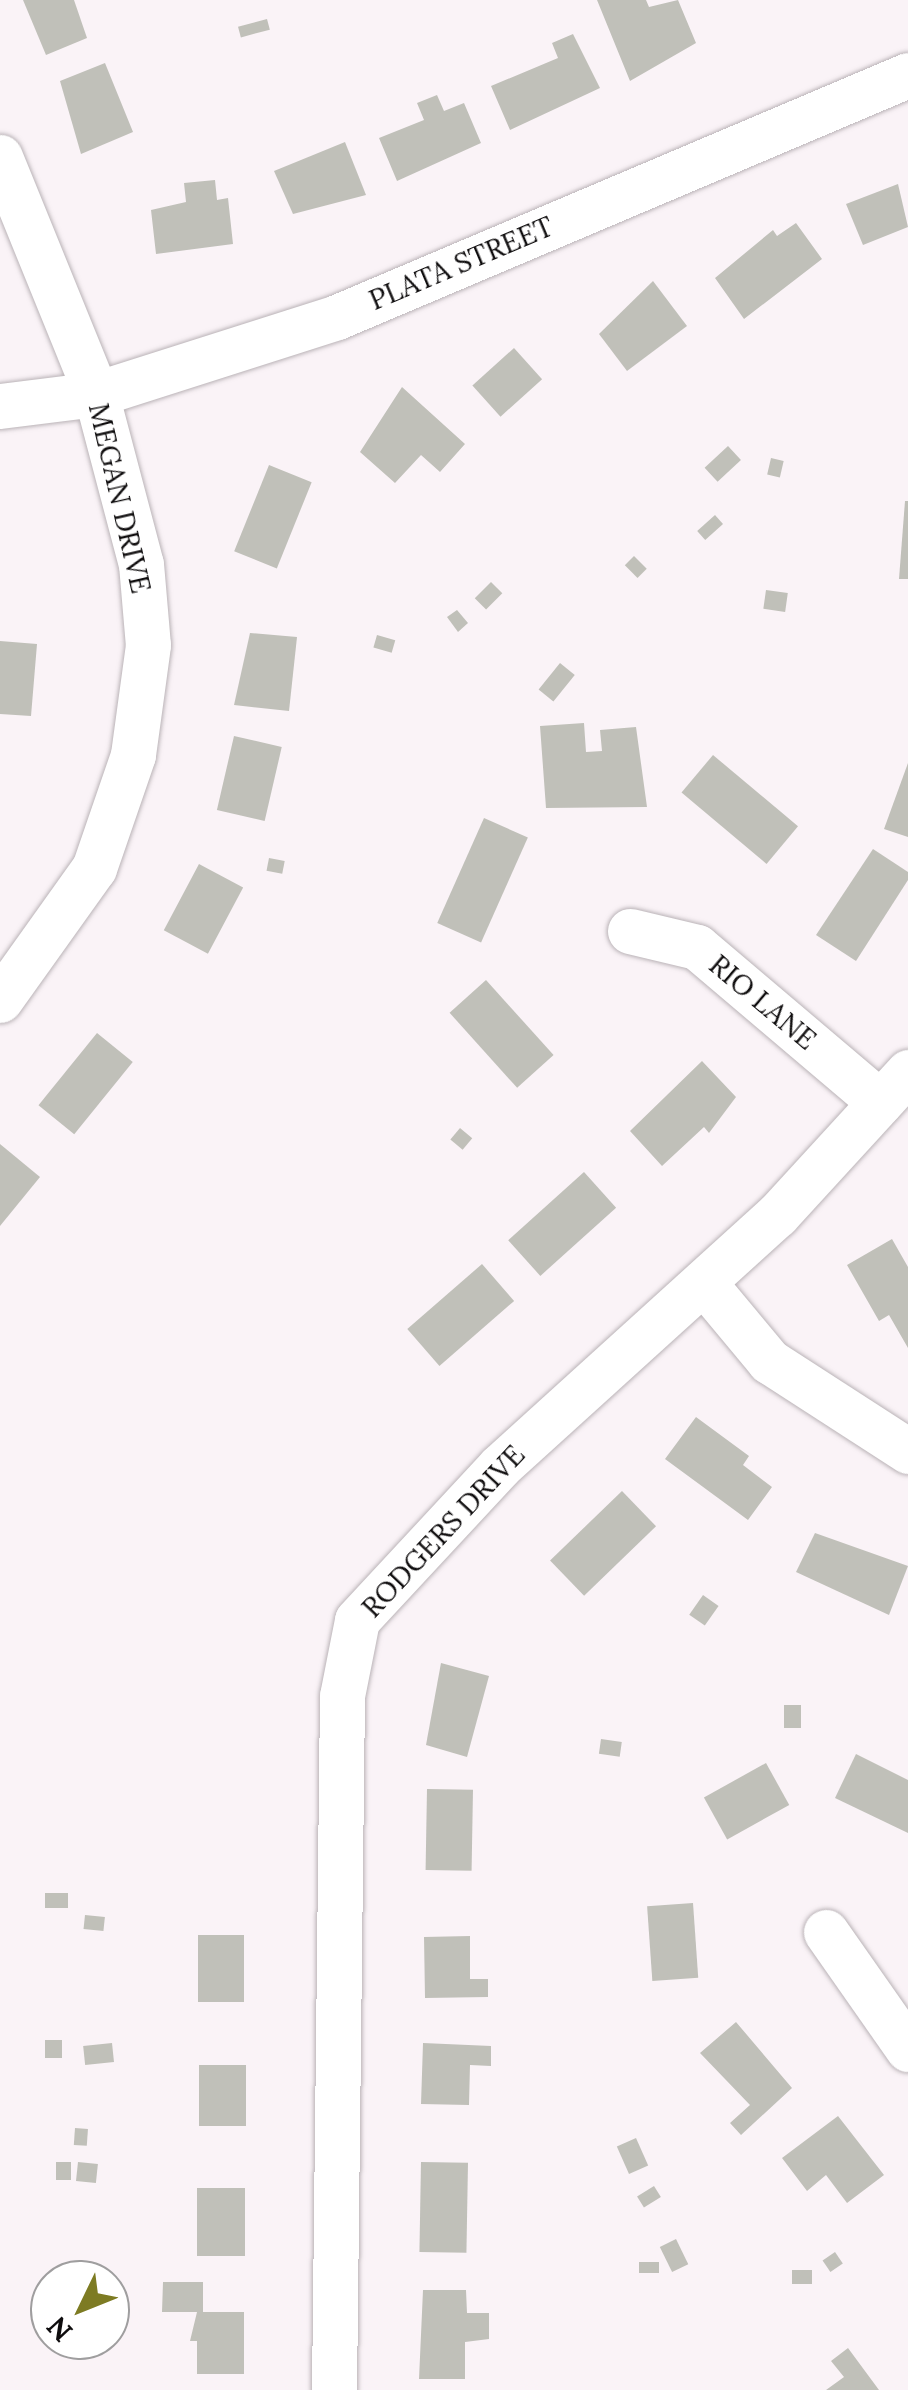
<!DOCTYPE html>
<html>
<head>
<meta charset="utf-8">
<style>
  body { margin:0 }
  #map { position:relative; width:908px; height:2390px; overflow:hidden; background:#faf3f7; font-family:Lora,serif }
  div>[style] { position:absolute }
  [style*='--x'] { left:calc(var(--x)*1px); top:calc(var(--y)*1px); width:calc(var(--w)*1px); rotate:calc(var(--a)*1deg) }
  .building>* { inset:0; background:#c0c0b9; transform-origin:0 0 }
  .roads { filter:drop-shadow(0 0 2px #bab3b7) drop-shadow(0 0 2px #bab3b7) }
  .minor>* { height:45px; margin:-22.5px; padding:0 22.5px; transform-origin:22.5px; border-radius:22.5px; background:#fff }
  span { translate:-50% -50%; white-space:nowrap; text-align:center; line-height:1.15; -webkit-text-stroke:8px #fff; paint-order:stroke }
  .street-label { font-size:28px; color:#0f0d0e }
  .north { position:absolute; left:30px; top:2260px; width:100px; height:100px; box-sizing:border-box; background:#fff; border:2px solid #9f9e9f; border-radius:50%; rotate:227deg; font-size:28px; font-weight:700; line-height:40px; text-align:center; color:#0f0d0e }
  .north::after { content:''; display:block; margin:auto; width:35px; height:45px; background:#7d7b23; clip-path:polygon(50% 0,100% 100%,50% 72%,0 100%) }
</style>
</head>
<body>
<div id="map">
  <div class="building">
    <i style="clip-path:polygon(23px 0,74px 0,87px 38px,46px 55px)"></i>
    <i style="clip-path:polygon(597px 0,646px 0,649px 7px,678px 0,696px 43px,630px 81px)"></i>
    <i style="left:267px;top:19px;width:11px;height:30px;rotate:75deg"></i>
    <i style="clip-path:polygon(573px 34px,600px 88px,510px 130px,491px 86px,558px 58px,552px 43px)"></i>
    <i style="clip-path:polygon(105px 63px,133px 132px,81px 154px,60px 81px)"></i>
    <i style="clip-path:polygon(437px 95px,444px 111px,464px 103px,481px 143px,397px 181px,379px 138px,424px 120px,417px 103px)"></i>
    <i style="clip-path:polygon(345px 142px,366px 195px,293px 214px,274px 171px)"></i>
    <i style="clip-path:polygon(215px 180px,217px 200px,228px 198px,233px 244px,156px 254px,151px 210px,186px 202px,184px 183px)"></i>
    <i style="clip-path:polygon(898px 184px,908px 227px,863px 245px,846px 204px)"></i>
    <i style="clip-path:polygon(796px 223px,822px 259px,744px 319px,715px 278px,773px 230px,777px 236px)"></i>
    <i style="clip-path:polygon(653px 281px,687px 326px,627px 371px,599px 334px)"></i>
    <i style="left:514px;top:348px;width:42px;height:56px;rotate:48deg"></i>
    <i style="clip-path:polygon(402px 387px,465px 444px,440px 472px,421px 455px,395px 483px,360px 452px)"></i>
    <i style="left:728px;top:446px;width:19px;height:32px;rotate:47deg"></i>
    <i style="left:771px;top:458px;width:13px;height:17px;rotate:13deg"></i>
    <i style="left:269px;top:465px;width:46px;height:93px;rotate:22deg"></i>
    <i style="clip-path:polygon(905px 501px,908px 501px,908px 579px,899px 579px)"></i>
    <i style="left:715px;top:515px;width:12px;height:24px;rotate:48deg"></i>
    <i style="left:634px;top:556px;width:18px;height:13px;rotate:45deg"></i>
    <i style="left:491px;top:582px;width:16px;height:23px;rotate:45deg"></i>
    <i style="left:766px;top:590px;width:22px;height:19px;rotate:8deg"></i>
    <i style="clip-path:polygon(457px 610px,468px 623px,458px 632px,447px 617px)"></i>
    <i style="clip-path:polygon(250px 633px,297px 637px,289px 711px,234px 705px)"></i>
    <i style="left:377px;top:635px;width:19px;height:13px;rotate:16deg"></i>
    <i style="clip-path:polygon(0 641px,37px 644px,31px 716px,0 714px)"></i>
    <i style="left:560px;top:663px;width:19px;height:34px;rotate:39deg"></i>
    <i style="clip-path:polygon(584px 723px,586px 752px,602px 751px,600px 730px,636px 727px,647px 807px,546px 808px,540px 726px)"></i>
    <i style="left:234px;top:736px;width:49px;height:76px;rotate:13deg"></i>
    <i style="left:713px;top:755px;width:111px;height:49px;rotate:40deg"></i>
    <i style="clip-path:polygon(908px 763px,908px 837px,884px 829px)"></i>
    <i style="left:484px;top:818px;width:48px;height:115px;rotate:24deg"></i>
    <i style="clip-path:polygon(873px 849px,908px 872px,908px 880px,856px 961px,816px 935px)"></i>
    <i style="left:269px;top:858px;width:16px;height:13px;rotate:11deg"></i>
    <i style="left:199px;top:864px;width:50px;height:75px;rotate:28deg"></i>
    <i style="left:486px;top:980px;width:101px;height:49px;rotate:48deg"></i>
    <i style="left:97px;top:1033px;width:46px;height:93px;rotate:39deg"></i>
    <i style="clip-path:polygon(702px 1061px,736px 1097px,709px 1133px,704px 1127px,662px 1166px,630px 1131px)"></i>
    <i style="left:460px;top:1128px;width:16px;height:15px;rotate:40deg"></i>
    <i style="clip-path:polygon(0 1144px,40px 1177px,0 1226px)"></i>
    <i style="left:584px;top:1172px;width:48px;height:102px;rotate:48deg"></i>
    <i style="clip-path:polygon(892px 1239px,908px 1267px,908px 1348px,889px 1315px,879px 1321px,847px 1265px)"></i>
    <i style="left:482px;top:1264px;width:49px;height:99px;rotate:49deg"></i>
    <i style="clip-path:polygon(696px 1417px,749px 1456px,743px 1465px,772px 1487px,748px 1520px,665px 1459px)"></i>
    <i style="left:622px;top:1491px;width:49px;height:100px;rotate:46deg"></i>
    <i style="clip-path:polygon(815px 1533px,908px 1566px,889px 1615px,796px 1572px)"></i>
    <i style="left:703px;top:1595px;width:19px;height:24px;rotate:35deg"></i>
    <i style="clip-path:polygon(441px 1663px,489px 1676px,467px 1757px,426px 1745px)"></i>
    <i style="left:784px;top:1705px;width:17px;height:23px"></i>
    <i style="left:601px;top:1739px;width:21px;height:15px;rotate:8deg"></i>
    <i style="clip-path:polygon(856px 1754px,908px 1780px,908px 1833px,835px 1798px)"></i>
    <i style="left:766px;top:1763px;width:48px;height:71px;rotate:61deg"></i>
    <i style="left:427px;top:1789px;width:46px;height:81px;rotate:1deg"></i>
    <i style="left:45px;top:1893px;width:23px;height:15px"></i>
    <i style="left:693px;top:1903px;width:75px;height:46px;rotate:86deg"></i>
    <i style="left:85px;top:1915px;width:20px;height:14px;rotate:6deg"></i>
    <i style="left:198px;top:1935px;width:46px;height:67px"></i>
    <i style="clip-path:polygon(470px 1936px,470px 1979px,488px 1979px,488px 1997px,425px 1998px,424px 1937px)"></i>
    <i style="clip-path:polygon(736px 2022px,792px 2088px,741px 2135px,730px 2123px,750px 2105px,700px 2053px)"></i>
    <i style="left:62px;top:2040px;width:18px;height:17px;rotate:90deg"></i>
    <i style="left:112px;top:2043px;width:19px;height:29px;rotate:84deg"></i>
    <i style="clip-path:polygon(423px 2043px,491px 2046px,491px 2066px,470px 2065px,469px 2105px,421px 2104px)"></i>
    <i style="left:199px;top:2065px;width:47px;height:61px"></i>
    <i style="clip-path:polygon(838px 2116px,884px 2175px,847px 2203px,826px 2175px,807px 2191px,782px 2158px)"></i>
    <i style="left:75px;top:2128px;width:13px;height:17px;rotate:4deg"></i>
    <i style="left:636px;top:2138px;width:30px;height:21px;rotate:66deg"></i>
    <i style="left:56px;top:2162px;width:15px;height:18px"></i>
    <i style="left:78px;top:2162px;width:20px;height:19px;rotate:6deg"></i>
    <i style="left:421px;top:2162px;width:47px;height:90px;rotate:1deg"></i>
    <i style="left:654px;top:2186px;width:13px;height:20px;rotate:58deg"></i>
    <i style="left:197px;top:2188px;width:48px;height:68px"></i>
    <i style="left:676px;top:2239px;width:28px;height:18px;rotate:64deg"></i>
    <i style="left:835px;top:2252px;width:14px;height:15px;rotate:56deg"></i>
    <i style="left:659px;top:2262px;width:11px;height:20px;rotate:90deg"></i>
    <i style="left:812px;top:2270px;width:14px;height:20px;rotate:90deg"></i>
    <i style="clip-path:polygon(163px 2282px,203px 2282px,203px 2312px,244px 2312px,244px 2374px,197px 2374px,197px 2341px,190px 2341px,197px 2312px,162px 2312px)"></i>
    <i style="clip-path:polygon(423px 2290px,466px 2290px,467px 2313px,489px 2313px,489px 2339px,465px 2342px,465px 2379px,419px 2379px)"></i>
    <i style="clip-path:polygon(848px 2348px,879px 2390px,826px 2390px,844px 2377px,831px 2361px)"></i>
  </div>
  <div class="roads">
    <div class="minor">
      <i style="--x:0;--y:157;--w:256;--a:67.9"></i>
      <i style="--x:96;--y:394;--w:176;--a:75.2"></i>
      <i style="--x:141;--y:564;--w:81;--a:85.1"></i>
      <i style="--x:148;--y:645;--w:111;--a:97.8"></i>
      <i style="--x:133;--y:755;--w:120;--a:109"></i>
      <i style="--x:94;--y:868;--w:162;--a:125.5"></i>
      <i style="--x:0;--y:406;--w:97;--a:-7.1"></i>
      <i style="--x:96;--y:394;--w:253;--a:-17.7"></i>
      <i style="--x:337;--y:317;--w:620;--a:-22.97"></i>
      <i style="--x:630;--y:931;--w:69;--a:13.4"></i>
      <i style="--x:697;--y:947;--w:240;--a:40.3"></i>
      <i style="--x:704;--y:1283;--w:102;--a:50.2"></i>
      <i style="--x:769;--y:1361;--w:166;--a:32.9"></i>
      <i style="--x:826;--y:1932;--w:143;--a:55"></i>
      <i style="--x:334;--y:2390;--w:694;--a:-89.34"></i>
      <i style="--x:342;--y:1696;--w:77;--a:-78.8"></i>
      <i style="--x:357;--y:1620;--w:210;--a:-47.1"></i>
      <i style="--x:500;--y:1466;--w:374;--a:-42.2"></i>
      <i style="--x:777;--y:1215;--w:194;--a:-47.5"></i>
    </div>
  </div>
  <div class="street-label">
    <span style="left:461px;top:263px;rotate:-23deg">PLATA STREET</span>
    <span style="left:120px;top:498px;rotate:77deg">MEGAN DRIVE</span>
    <span style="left:763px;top:1002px;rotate:40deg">RIO LANE</span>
    <span style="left:443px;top:1531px;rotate:-47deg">RODGERS DRIVE</span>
  </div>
  <div class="north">N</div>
</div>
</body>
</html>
